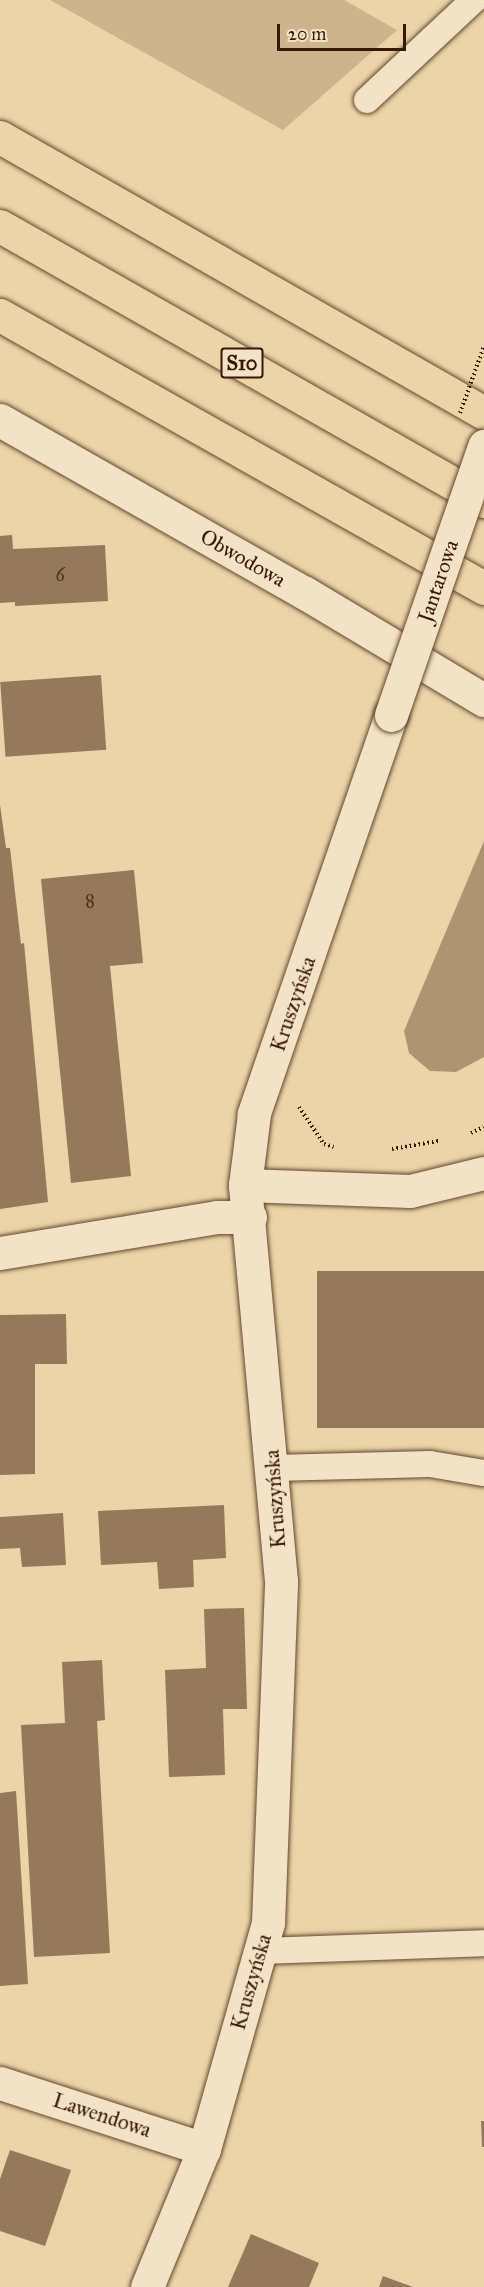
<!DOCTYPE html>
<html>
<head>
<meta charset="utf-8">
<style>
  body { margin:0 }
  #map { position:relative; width:484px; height:2287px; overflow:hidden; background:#ebd4a7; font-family:"IM FELL Great Primer",serif }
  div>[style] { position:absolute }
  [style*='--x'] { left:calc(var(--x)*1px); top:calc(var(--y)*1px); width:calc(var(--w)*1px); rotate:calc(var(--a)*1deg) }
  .green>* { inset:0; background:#cdb48c }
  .water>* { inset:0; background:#ae9471 }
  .building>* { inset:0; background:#95795a; transform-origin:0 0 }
  .path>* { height:4px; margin-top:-2px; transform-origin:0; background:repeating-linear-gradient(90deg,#381707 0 1.5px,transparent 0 4.5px) }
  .roads { filter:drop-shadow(0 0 2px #65462f) drop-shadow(0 0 2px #65462f) }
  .service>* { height:26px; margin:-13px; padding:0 13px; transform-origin:13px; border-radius:13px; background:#f2e3c6 }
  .minor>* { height:33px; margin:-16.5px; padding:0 16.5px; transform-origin:16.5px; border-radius:16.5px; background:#f2e3c6 }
  .tertiary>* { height:33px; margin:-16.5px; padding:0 16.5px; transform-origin:16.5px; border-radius:16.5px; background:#f2e3c6 }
  .motorway>* { height:33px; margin:-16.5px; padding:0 16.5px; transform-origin:16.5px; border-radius:16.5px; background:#ebd4a7 }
  .path-bridge>* { height:4px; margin-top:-2px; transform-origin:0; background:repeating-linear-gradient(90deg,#381707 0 1.5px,transparent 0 4.5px) }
  .bridges { filter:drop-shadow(0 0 2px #65462f) drop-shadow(0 0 2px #65462f) }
  .tertiary-bridge>* { height:33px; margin:-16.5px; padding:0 16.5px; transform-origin:16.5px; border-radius:16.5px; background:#f2e3c6 }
  span { translate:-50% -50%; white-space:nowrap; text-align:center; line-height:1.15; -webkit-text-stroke:5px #f2e3c6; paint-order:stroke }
  .number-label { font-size:18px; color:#4f301c }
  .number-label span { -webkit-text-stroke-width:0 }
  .shield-label span { padding:2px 4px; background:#f2e3c6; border:2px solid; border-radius:4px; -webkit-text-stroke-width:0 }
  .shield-label { font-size:20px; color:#381707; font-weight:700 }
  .street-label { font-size:21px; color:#381707 }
  .scale { position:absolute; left:277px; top:24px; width:129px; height:27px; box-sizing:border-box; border:3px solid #381707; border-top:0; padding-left:8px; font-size:18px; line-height:21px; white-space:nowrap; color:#381707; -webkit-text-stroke:4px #f2e3c6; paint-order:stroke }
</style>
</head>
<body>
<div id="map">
  <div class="green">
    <i style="clip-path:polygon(50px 0,344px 0,397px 30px,283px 130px)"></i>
  </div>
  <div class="water">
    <i style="clip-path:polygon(484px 841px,484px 1057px,456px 1072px,430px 1071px,409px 1053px,404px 1031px)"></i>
  </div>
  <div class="building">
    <i style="clip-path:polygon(12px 535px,13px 549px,105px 545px,108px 601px,15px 606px,15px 602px,0 603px,0 536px)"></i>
    <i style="left:101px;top:675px;width:75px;height:101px;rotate:86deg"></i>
    <i style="clip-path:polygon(0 805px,6px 848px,10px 848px,21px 944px,24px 943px,48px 1202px,0 1209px)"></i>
    <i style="clip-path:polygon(134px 870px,143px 963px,110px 966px,131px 1176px,71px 1183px,41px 879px)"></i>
    <i style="left:484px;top:1271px;width:157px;height:167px;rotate:90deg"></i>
    <i style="clip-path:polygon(66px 1314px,67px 1364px,35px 1364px,35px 1474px,0 1475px,0 1315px)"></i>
    <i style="clip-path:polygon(224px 1505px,226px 1558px,193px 1560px,194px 1587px,159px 1589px,157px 1562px,101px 1565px,98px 1511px)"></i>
    <i style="clip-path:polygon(63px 1513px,66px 1565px,22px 1567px,20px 1548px,0 1549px,0 1517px)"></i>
    <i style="clip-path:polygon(244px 1608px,247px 1709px,223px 1709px,225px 1775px,169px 1777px,165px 1670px,206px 1668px,204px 1609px)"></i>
    <i style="clip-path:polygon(102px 1660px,105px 1720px,97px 1721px,110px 1953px,34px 1957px,21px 1725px,65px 1723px,62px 1662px)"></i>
    <i style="clip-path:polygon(16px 1791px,28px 1984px,0 1986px,0 1793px)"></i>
    <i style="clip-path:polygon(481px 2121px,484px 2121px,484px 2147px,482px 2147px)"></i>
    <i style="clip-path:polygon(10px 2150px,71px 2170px,45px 2246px,0 2231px,0 2179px)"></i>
    <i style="clip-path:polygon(251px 2234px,319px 2263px,309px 2287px,228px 2287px)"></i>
    <i style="clip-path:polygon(383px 2276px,413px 2287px,379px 2287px)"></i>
  </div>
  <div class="path">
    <i style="--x:299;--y:1107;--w:45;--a:56"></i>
    <i style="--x:324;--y:1144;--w:10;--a:17"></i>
    <i style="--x:471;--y:1133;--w:14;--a:-25"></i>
    <i style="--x:392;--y:1149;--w:47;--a:-9.9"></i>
  </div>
  <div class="roads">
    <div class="service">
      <i style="--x:367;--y:100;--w:146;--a:-43.1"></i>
      <i style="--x:273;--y:1468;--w:157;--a:-1.5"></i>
      <i style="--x:430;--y:1464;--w:55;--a:9.5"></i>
      <i style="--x:260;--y:1951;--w:224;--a:-2"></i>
    </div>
    <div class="minor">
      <i style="--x:0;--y:1253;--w:220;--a:-9.4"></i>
      <i style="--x:217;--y:1217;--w:33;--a:0"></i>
      <i style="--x:0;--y:2083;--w:214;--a:17.9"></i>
      <i style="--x:147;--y:2287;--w:149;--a:-67.6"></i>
      <i style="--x:204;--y:2149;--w:235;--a:-74.2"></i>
      <i style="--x:268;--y:1923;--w:342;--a:-87.8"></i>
      <i style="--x:281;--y:1581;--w:398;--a:-95.2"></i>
    </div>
    <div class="tertiary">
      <i style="--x:0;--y:420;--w:351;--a:29.6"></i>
      <i style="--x:305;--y:593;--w:209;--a:30.9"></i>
      <i style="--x:391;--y:715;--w:422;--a:109"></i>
      <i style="--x:254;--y:1114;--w:72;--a:97.2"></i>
      <i style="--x:245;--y:1185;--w:165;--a:2.1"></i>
      <i style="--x:410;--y:1191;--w:76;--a:-13.7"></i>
    </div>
    <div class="motorway">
      <i style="--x:0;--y:137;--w:557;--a:29.69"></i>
      <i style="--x:0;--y:226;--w:557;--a:29.6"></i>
      <i style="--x:0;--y:315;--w:556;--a:29.43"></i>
    </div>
  </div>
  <div class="path-bridge">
    <i style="--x:460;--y:413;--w:71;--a:-70.3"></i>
  </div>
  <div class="bridges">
    <div class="tertiary-bridge">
      <i style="--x:391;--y:715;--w:285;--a:-70.9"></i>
    </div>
  </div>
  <div class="number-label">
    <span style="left:60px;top:575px">6</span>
    <span style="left:90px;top:901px">8</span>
  </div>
  <div class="shield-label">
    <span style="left:242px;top:363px">S10</span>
  </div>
  <div class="street-label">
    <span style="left:243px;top:558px;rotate:30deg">Obwodowa</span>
    <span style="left:438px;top:581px;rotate:-71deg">Jantarowa</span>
    <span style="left:293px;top:1004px;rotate:-71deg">Kruszyńska</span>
    <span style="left:275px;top:1499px;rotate:-94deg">Kruszyńska</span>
    <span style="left:251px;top:1982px;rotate:-74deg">Kruszyńska</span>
    <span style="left:102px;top:2115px;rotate:18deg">Lawendowa</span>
  </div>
  <div class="scale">20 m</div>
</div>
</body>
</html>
